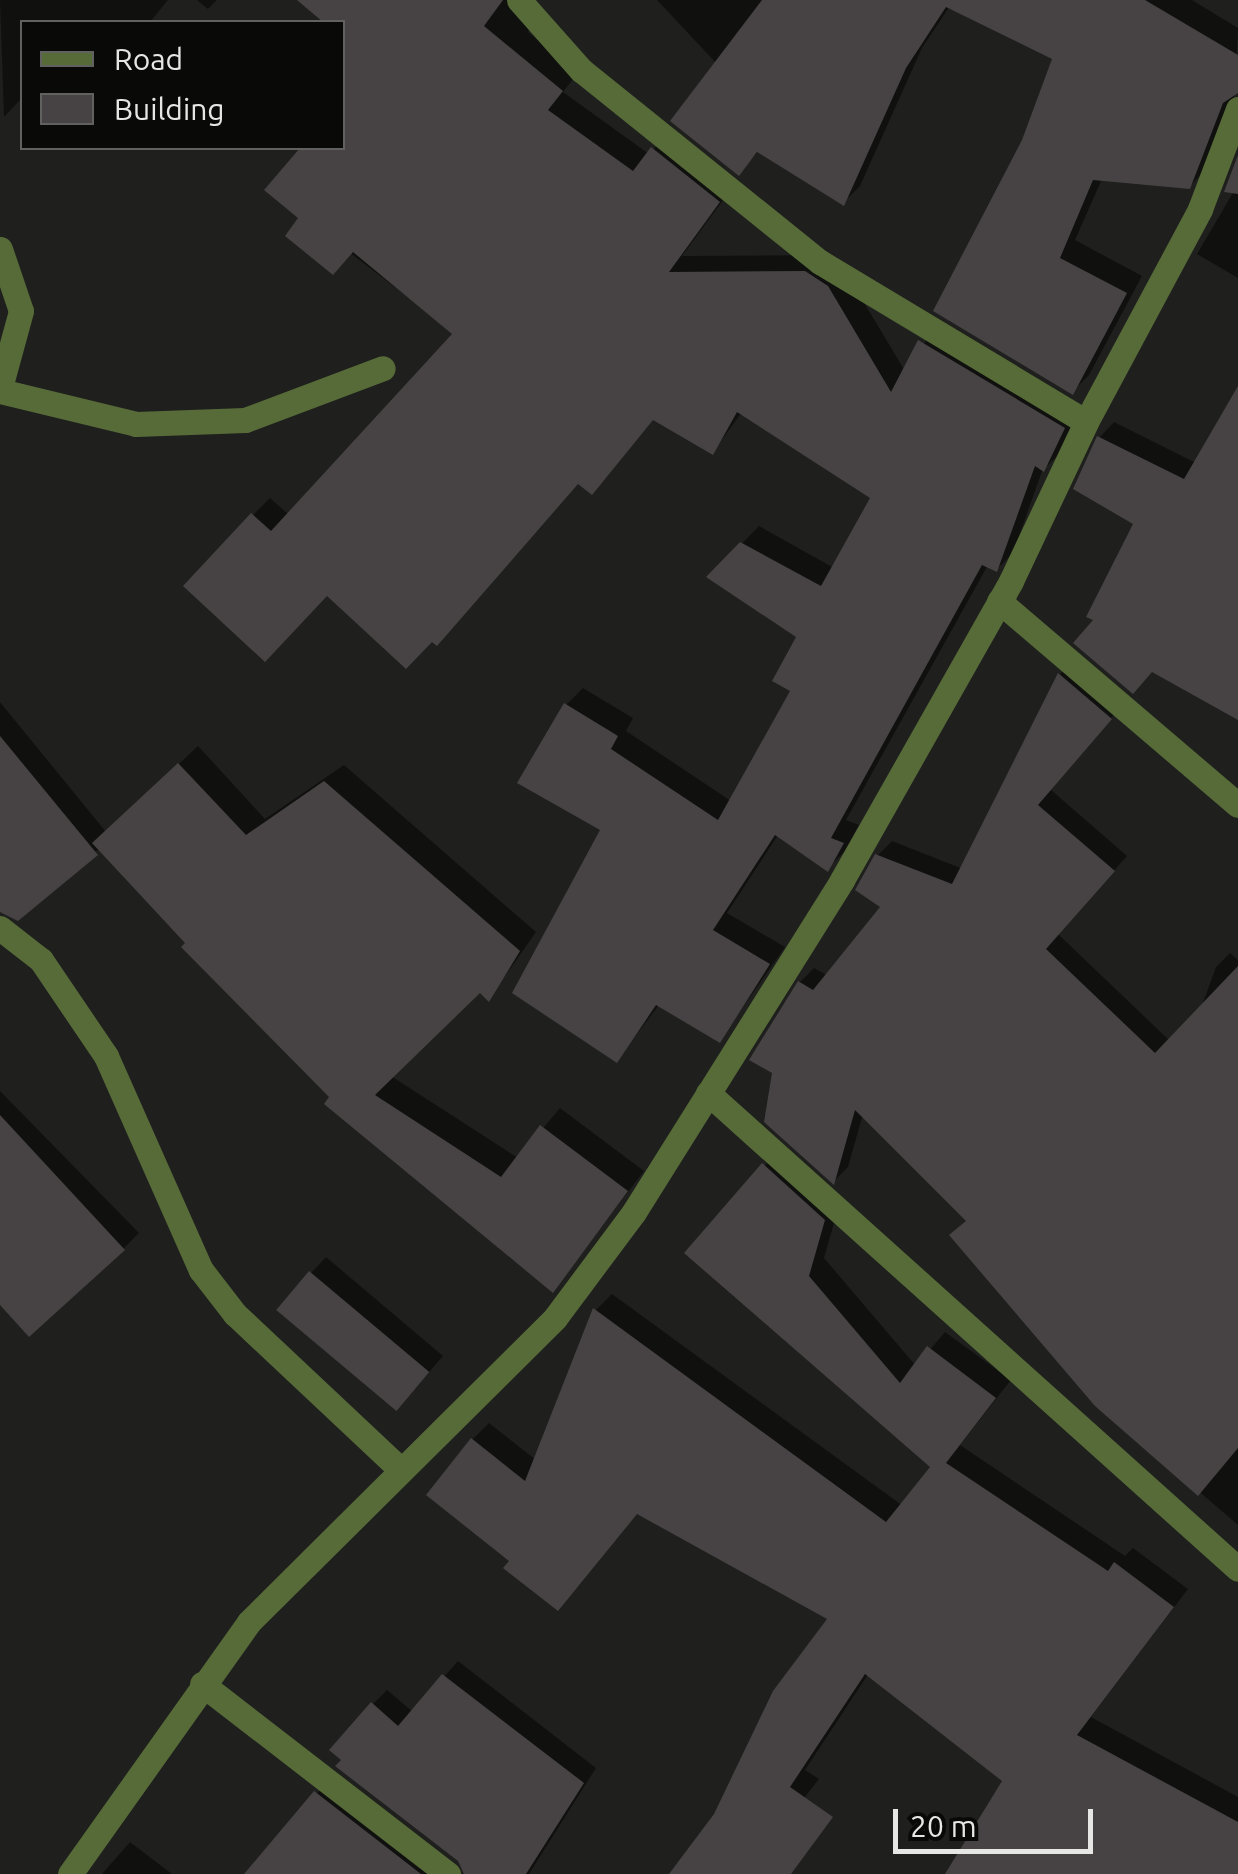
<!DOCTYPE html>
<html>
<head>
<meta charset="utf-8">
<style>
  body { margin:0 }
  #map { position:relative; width:1238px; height:1874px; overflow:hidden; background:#1f201d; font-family:Ubuntu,sans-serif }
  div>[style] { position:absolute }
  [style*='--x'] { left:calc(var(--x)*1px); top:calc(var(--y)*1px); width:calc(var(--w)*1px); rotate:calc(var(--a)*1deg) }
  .shadow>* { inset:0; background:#0007 }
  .building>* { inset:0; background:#474345; transform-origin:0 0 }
  .minor>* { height:25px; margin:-12.5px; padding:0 12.5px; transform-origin:12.5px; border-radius:12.5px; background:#576b39 }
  span { translate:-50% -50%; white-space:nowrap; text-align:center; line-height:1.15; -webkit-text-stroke:9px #090a08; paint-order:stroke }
  .legend { position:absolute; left:20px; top:20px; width:325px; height:130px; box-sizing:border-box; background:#090a08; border:2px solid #616260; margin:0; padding:12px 18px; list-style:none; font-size:30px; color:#e6e7e5 }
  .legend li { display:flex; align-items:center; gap:20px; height:50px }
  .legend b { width:50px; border:2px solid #616260 }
  .scale { position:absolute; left:893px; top:1809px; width:200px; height:45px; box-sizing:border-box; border:5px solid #e6e7e5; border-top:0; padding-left:12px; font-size:30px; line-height:35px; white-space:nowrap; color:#e6e7e5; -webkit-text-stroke:8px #090a08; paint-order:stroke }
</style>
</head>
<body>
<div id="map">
  <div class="shadow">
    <i style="clip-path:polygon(0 0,168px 0,150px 22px,22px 22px,22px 98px,4px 117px)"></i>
    <i style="clip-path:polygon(197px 0,217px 0,208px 9px)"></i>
    <i style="clip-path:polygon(301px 0,529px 0,540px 13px,528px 32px,578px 73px,563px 92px,649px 154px,670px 132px,735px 184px,682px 256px,823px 255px,844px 269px,905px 371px,937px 325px,1080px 411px,1061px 452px,1042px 471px,1013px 553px,997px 569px,988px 565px,846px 820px,859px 825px,844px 852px,828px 868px,778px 835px,727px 913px,785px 947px,720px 1040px,659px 1005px,617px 1060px,603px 829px,566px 705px,583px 688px,633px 718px,626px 731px,731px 801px,793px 690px,800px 637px,710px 577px,759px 526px,834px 568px,873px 497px,742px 412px,713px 452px,654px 418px,592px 492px,579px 482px,406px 666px,253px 515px,270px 498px,289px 515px,456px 334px,268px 190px,303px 148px,342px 148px,342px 22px,327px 22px)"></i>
    <i style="clip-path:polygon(657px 0,1192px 0,1238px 28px,1235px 94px,1206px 169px,1189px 187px,1102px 179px,1075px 240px,1142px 276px,1089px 375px,1072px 392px,1024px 141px,1055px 58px,950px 6px,922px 48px,860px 186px,843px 203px,759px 151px,739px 173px,717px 64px)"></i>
    <i style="clip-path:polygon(1238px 162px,1238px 278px,1197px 254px,1234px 191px)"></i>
    <i style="clip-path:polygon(1238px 392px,1238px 717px,1097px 619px,1136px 523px,1100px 437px,1114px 422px,1196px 463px)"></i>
    <i style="clip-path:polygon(1074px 660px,1124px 703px,1050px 789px,1127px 856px,1058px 934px,1170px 1041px,1201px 1008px,1216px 967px,1230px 953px,1238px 960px,1238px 1525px,1097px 1404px,969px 1219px,863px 1114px,848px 1167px,834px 1181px,800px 982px,814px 968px,828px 976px,884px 907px,877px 856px,892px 841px,963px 869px,1060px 674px)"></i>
    <i style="clip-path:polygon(0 702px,106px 832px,198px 746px,265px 819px,344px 765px,536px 932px,489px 999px,480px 990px,391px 1076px,518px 1158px,560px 1108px,644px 1171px,553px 1290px,332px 1097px,100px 849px,0 897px)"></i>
    <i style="clip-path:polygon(0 1091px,139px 1233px,123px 1249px,0 1301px)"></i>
    <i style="clip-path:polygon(780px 1149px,840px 1202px,824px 1258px,916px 1366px,945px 1332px,1011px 1380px,960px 1445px,1125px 1556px,1133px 1548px,1188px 1589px,1091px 1717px,1238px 1797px,1238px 1874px,948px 1874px,1005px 1780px,869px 1673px,805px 1770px,819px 1779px,744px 1874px,672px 1874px,716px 1815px,831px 1618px,638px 1512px,512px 1560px,472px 1440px,489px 1423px,536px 1460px,596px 1310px,612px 1294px,903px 1506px,934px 1467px,687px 1252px)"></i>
    <i style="clip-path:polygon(326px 1257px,443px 1356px,411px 1393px,311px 1273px)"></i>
    <i style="clip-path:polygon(458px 1661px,596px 1768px,529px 1874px,465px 1874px,373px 1704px,387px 1690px,413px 1712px)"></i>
    <i style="clip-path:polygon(330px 1779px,458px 1874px,245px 1874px)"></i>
    <i style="clip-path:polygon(130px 1842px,172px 1874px,102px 1874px)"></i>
  </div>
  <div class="building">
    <i style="clip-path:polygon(297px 0,503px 0,484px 26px,563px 91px,548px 110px,633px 171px,651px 147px,720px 202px,669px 272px,805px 271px,828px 286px,891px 392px,918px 340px,1065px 428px,1044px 472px,1035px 466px,997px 572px,982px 565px,831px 838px,844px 843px,828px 872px,775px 835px,713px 930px,770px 964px,720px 1043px,656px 1005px,617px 1063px,512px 993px,600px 830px,517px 783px,564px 703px,618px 736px,611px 749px,718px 820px,790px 691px,772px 681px,796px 637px,706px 577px,740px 542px,821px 586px,870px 498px,737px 412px,713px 455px,653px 420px,592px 495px,578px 484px,437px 646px,432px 642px,406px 669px,327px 596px,265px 662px,183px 586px,251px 513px,271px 531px,452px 334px,353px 252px,333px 275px,285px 236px,298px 218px,264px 190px,300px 148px,342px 148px,342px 22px,323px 22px)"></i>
    <i style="clip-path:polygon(762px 0,1145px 0,1238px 55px,1238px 93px,1223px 103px,1190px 189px,1093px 180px,1060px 258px,1127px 293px,1073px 395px,933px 311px,1022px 140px,1052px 59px,946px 7px,906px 68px,844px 206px,757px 152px,739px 176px,670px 121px)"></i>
    <i style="clip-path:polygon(1238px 155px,1238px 194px,1224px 192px)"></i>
    <i style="clip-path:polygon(1238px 386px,1238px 720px,1152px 672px,1133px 694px,1073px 643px,1093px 620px,1086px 617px,1133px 524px,1073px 489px,1097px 436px,1184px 479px)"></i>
    <i style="clip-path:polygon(1058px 673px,1112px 719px,1038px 805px,1115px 871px,1046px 949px,1155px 1053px,1238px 966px,1238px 1448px,1198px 1496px,1095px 1406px,949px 1235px,966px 1221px,855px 1110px,834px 1185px,764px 1122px,772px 1073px,749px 1060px,798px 981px,813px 990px,880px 907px,855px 890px,875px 854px,952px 884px)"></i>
    <i style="clip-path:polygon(0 736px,98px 855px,18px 921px,0 912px)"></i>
    <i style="clip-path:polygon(178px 763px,246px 835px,324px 781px,520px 951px,489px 1002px,480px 993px,375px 1095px,501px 1177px,540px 1125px,628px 1191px,553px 1293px,324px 1104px,329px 1097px,181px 947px,185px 943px,92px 843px)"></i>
    <i style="clip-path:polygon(0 1115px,125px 1250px,29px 1337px,0 1305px)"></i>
    <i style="clip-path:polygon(762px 1163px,825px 1220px,809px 1276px,900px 1383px,927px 1346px,996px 1398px,946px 1463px,1108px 1571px,1114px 1562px,1174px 1607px,1077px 1735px,1238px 1822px,1238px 1874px,945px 1874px,1002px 1781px,865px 1674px,790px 1787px,833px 1817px,791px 1874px,669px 1874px,714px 1814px,773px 1691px,827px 1619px,637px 1514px,558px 1611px,503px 1568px,509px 1561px,426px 1495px,471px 1438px,525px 1481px,593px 1308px,886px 1522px,930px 1467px,684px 1253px)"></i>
    <i style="left:309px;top:1271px;width:157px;height:51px;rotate:40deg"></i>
    <i style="clip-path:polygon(442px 1674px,584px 1783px,526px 1874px,464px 1874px,458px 1861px,335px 1766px,341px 1760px,329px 1750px,371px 1702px,398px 1726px)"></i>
    <i style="clip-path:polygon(314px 1791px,421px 1874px,244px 1874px)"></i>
  </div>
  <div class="minor">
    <i style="--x:519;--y:0;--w:94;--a:48.5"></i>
    <i style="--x:581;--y:70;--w:307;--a:38.8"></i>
    <i style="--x:820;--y:262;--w:310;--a:31"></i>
    <i style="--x:0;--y:249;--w:65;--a:71.3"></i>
    <i style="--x:21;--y:311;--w:80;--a:105.3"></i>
    <i style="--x:0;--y:391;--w:140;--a:13.6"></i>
    <i style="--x:136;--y:424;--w:109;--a:-2.1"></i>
    <i style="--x:245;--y:420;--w:147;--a:-20.6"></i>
    <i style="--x:999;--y:601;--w:314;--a:40.5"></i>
    <i style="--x:0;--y:928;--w:52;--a:38"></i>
    <i style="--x:41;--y:960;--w:116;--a:55.9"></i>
    <i style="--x:106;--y:1056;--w:234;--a:66.1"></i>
    <i style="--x:201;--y:1270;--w:56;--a:52.3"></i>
    <i style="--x:235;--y:1314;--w:225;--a:43.2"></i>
    <i style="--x:708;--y:1093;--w:712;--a:41.93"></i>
    <i style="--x:202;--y:1684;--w:311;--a:37.7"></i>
    <i style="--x:70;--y:1874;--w:309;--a:-54.6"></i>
    <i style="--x:249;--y:1622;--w:431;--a:-44.8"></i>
    <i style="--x:555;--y:1318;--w:132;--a:-53.3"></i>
    <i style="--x:634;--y:1212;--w:392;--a:-57.9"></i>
    <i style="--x:842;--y:880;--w:343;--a:-60.5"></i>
    <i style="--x:1011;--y:581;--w:176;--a:-64.7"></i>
    <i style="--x:1086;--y:422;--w:242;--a:-61.8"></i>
    <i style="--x:1200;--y:209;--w:107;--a:-69.2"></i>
  </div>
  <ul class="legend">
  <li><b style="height:12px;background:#576b39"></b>Road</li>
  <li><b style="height:28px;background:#474345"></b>Building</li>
  </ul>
  <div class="scale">20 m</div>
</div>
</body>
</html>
